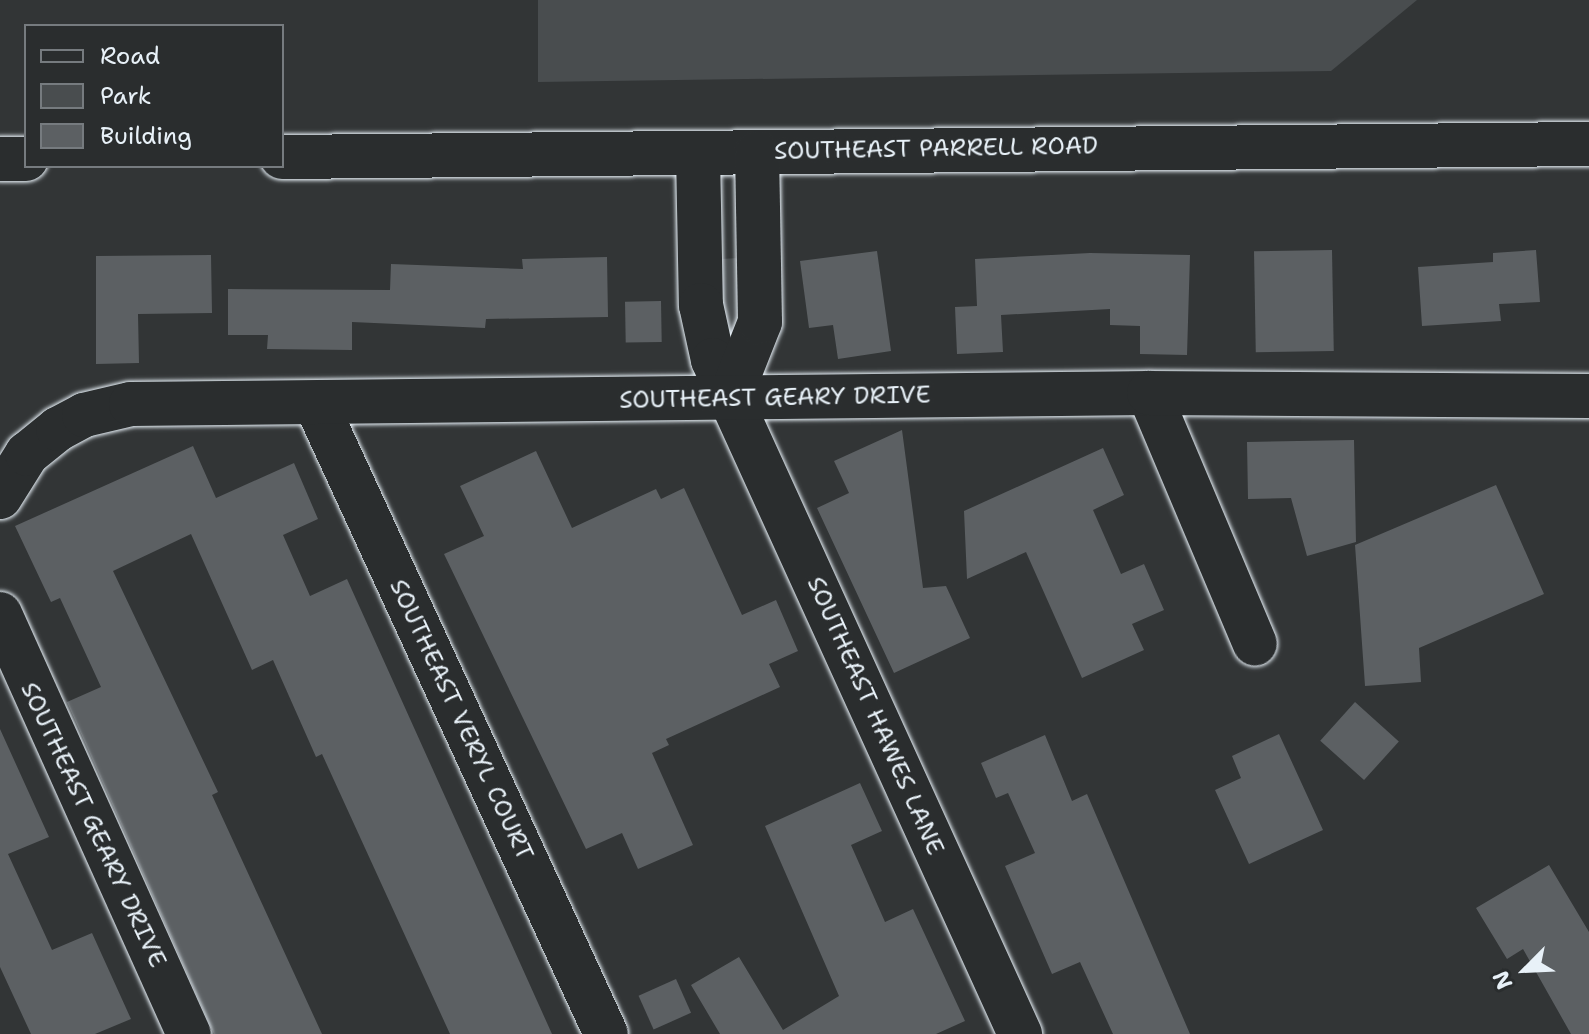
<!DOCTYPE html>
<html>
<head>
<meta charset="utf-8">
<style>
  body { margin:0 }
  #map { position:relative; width:1589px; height:1034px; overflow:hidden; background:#323536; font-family:"Shantell Sans",sans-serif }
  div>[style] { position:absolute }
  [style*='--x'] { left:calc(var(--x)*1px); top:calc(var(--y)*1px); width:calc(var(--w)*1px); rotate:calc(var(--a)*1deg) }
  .green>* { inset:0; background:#494d4f }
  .building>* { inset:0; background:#5c6063; transform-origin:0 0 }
  .roads { filter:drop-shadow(0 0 2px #e8f1f8) drop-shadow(0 0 2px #e8f1f8) }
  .minor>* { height:44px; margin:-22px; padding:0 22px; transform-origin:22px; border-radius:22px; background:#2a2d2e }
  span { translate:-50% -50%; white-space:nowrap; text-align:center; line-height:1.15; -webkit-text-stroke:7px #2a2d2e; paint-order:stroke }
  .street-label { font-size:24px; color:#e8f1f8 }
  .legend { position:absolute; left:24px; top:24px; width:260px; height:144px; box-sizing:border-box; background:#2a2d2e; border:2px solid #767b7f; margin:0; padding:10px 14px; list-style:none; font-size:24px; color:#e8f1f8 }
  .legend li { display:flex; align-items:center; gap:16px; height:40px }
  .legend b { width:40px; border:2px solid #767b7f }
  .north { position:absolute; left:1485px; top:930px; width:80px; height:80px; -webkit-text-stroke:6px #2a2d2e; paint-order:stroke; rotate:246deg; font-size:22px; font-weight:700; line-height:32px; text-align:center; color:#e8f1f8 }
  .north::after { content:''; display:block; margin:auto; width:28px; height:36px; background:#e8f1f8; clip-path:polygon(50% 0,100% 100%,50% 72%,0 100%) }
</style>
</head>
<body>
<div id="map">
  <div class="green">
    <i style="clip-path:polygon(538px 0,1417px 0,1331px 71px,538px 82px)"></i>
    <i style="clip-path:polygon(739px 258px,740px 331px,731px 339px,724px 336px,721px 259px)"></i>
  </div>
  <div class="building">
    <i style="left:1332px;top:250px;width:101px;height:78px;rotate:89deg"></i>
    <i style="clip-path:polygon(1536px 250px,1540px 302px,1499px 304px,1501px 321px,1422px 326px,1418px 267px,1493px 262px,1493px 253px)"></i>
    <i style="clip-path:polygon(877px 251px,891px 351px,838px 359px,833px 325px,809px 328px,800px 261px)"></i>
    <i style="clip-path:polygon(1090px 253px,1190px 255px,1187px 355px,1140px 354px,1140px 326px,1110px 325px,1110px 309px,1001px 315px,1003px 352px,957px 354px,955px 307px,977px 306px,975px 259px)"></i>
    <i style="clip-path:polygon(211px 255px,212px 313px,138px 314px,139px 363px,96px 364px,96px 256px)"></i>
    <i style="clip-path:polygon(607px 257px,608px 317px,486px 319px,485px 328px,352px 322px,352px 350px,267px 349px,268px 335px,228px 335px,228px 289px,390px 290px,391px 264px,523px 269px,522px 259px)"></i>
    <i style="left:661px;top:301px;width:41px;height:36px;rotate:89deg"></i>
    <i style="clip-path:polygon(902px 430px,923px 588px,946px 586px,970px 638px,894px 673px,817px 508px,849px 493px,834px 461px)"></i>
    <i style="clip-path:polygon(1354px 440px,1356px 542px,1307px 556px,1291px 498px,1248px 499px,1247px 442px)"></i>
    <i style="clip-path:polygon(193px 446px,216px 498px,294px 463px,318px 519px,283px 535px,310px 596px,347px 579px,552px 1034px,450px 1034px,322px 754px,316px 757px,273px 660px,252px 670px,191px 534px,113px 571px,218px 792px,212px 795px,322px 1034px,214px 1034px,67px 702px,101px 687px,60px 598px,51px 602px,15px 526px)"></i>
    <i style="clip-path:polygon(1103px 448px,1124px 495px,1093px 510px,1121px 574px,1144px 564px,1164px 610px,1132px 624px,1144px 650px,1082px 678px,1026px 552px,967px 579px,964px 511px)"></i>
    <i style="clip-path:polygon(536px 451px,572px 528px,656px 489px,661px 499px,684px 488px,742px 615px,776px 600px,798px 651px,769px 664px,780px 687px,666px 739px,669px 745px,652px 753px,693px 845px,638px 869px,622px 833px,586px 849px,444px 554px,484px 536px,460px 486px)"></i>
    <i style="clip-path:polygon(1496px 485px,1544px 594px,1419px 648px,1421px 682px,1365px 686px,1355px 545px)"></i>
    <i style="left:1355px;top:702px;width:59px;height:52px;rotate:42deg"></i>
    <i style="clip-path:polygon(0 729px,49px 837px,8px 854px,52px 950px,92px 933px,131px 1019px,95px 1034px,31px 1034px,0 967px)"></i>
    <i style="clip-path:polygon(1279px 734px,1323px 830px,1249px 864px,1215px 790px,1241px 778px,1232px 756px)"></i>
    <i style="clip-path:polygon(1045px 735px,1072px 801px,1087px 794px,1190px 1034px,1113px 1034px,1080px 962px,1052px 974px,1005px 866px,1035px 853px,1008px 793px,996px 798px,981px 763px)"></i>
    <i style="clip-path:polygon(860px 783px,882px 831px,851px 845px,885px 922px,913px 909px,965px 1021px,936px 1034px,720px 1034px,691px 985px,739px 957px,783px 1030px,839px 996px,765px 826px)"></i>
    <i style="clip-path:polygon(1549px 865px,1589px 932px,1589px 1034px,1571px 1034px,1523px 949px,1507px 959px,1476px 908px)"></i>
    <i style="left:676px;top:979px;width:37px;height:41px;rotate:66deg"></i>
  </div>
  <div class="roads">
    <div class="minor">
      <i style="--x:698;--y:154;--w:151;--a:88.9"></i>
      <i style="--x:701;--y:305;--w:56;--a:77.7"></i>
      <i style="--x:713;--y:360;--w:741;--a:65.51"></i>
      <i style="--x:282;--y:157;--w:1307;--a:-0.57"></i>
      <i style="--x:0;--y:159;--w:26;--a:0"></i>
      <i style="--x:1149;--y:393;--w:272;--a:67.1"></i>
      <i style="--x:730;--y:398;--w:82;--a:-68.5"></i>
      <i style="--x:760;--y:322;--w:169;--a:-91"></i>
      <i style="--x:317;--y:406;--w:691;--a:65.29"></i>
      <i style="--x:0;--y:497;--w:51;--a:-57.9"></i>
      <i style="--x:27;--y:454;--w:40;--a:-39"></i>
      <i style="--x:58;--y:429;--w:30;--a:-28"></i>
      <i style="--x:84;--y:415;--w:48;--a:-13.2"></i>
      <i style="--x:131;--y:404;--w:1018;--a:-0.62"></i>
      <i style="--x:1149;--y:393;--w:440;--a:0.4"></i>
      <i style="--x:0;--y:614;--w:461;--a:65.8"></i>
    </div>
  </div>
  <div class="street-label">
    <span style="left:936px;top:149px;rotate:-1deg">SOUTHEAST PARRELL ROAD</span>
    <span style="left:775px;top:398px;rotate:-1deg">SOUTHEAST GEARY DRIVE</span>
    <span style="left:875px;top:716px;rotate:66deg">SOUTHEAST HAWES LANE</span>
    <span style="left:461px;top:720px;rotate:65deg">SOUTHEAST VERYL COURT</span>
    <span style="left:93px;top:825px;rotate:65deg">SOUTHEAST GEARY DRIVE</span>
  </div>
  <ul class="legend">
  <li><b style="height:10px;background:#2a2d2e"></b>Road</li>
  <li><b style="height:22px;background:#494d4f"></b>Park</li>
  <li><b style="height:22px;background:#5c6063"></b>Building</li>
  </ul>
  <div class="north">N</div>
</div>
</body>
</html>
